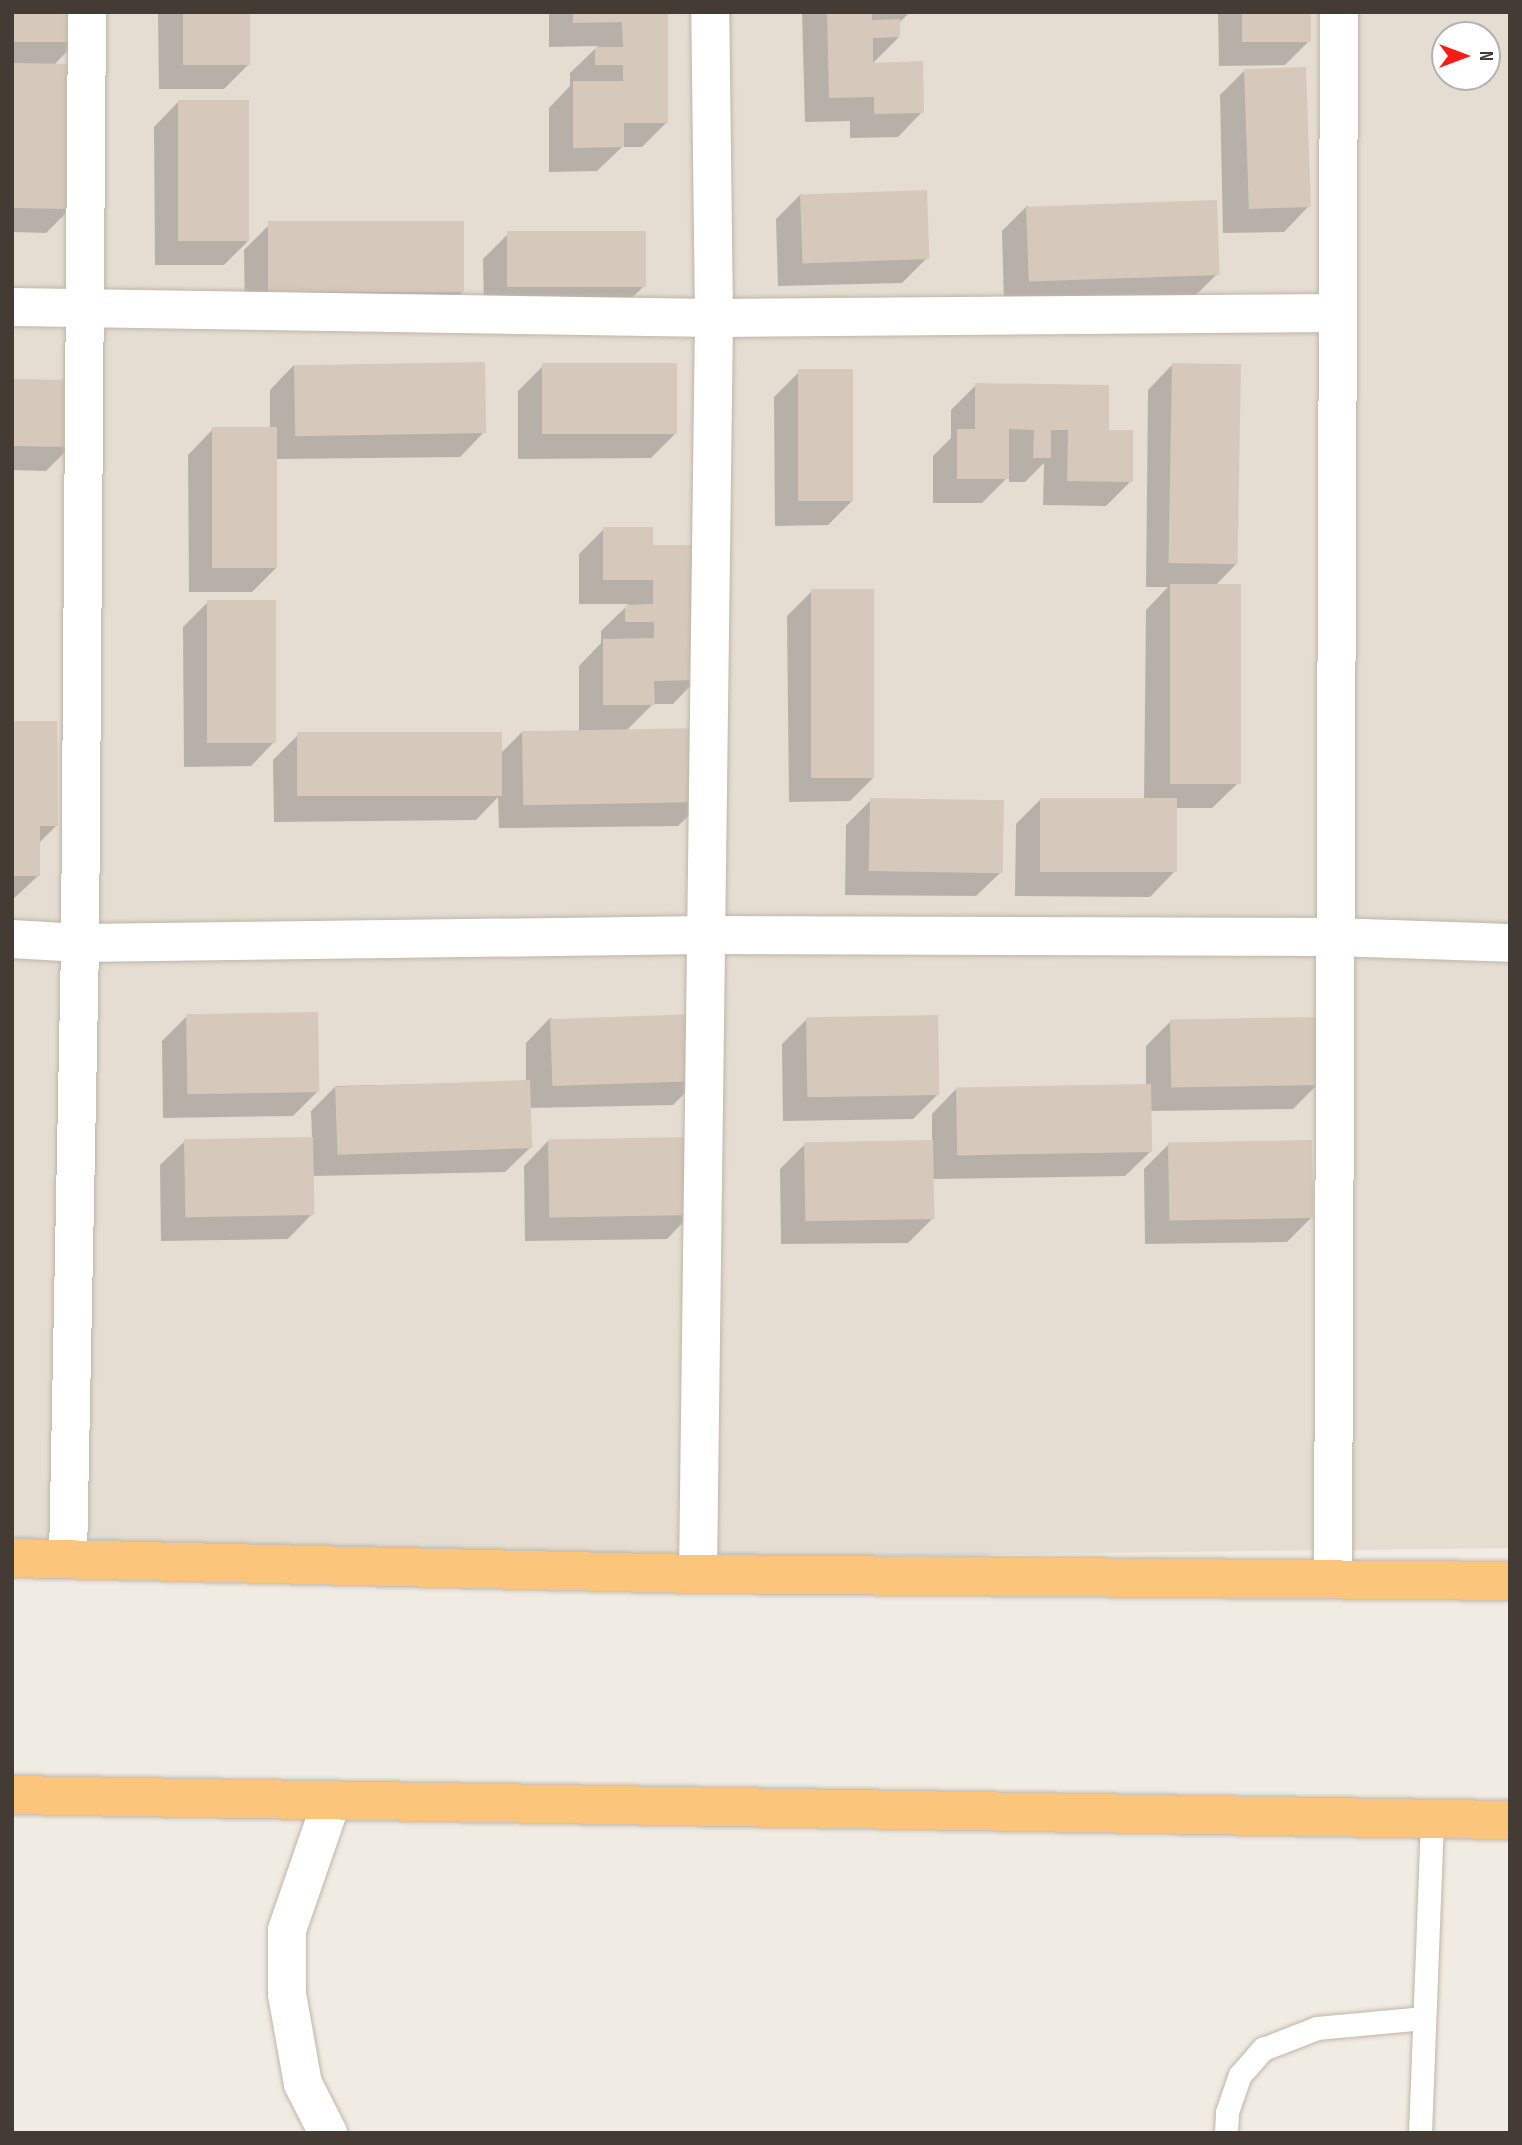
<!DOCTYPE html>
<html>
<head>
<meta charset="utf-8">
<style>
  body { margin:0 }
  #map { position:relative; width:1522px; height:2145px; overflow:hidden; background:#f1ece3; font-family:"Sofia Sans Condensed",sans-serif }
  div>[style] { position:absolute }
  [style*='--x'] { left:calc(var(--x)*1px); top:calc(var(--y)*1px); width:calc(var(--w)*1px); rotate:calc(var(--a)*1deg) }
  .residential>* { inset:0; background:#e5ddd2 }
  .shadow>* { inset:0; background:#0003 }
  .building>* { inset:0; background:#d6c9bc; transform-origin:0 0 }
  .roads { filter:drop-shadow(0 0 2px #c0b5a9) drop-shadow(0 0 2px #c0b5a9) }
  .service>* { height:23px; margin:-11.5px; padding:0 11.5px; transform-origin:11.5px; border-radius:11.5px; background:#fff }
  .minor>* { height:38px; margin:-19px; padding:0 19px; transform-origin:19px; border-radius:19px; background:#fff }
  .trunk>* { height:38px; margin:-19px; padding:0 19px; transform-origin:19px; border-radius:19px; background:#fcc57c }
  span { translate:-50% -50%; white-space:nowrap; text-align:center; line-height:1.15; -webkit-text-stroke:5px #fff; paint-order:stroke }
  .frame { position:absolute; inset:0; border:14px solid #433b34; pointer-events:none }
  .north { position:absolute; left:1431px; top:21px; width:70px; height:70px; box-sizing:border-box; background:#fff; border:2px solid #b4b1ae; border-radius:50%; rotate:90deg; font-size:19px; font-weight:700; line-height:28px; text-align:center; color:#433b34 }
  .north::after { content:''; display:block; margin:auto; width:24px; height:32px; background:#f61d16; clip-path:polygon(50% 0,100% 100%,50% 72%,0 100%) }
</style>
</head>
<body>
<div id="map">
  <div class="residential">
    <i style="clip-path:polygon(evenodd,12px 12px,1510px 12px,1510px 1548px,12px 1566px,12px 12px,1445px 35px,1487px 35px,1487px 77px,1445px 77px,1445px 35px)"></i>
  </div>
  <div class="shadow">
    <i style="clip-path:polygon(12px 12px,76px 42px,53px 66px,71px 208px,46px 233px,12px 232px)"></i>
    <i style="clip-path:polygon(158px 12px,249px 12px,249px 64px,224px 89px,159px 89px)"></i>
    <i style="clip-path:polygon(549px 12px,666px 12px,667px 122px,642px 147px,622px 147px,597px 171px,549px 172px,549px 108px,570px 86px,570px 73px,598px 46px,549px 47px)"></i>
    <i style="clip-path:polygon(802px 12px,910px 12px,898px 24px,899px 37px,871px 65px,922px 112px,898px 137px,850px 138px,850px 121px,805px 122px)"></i>
    <i style="clip-path:polygon(1218px 12px,1309px 12px,1310px 40px,1285px 65px,1219px 66px)"></i>
    <i style="clip-path:polygon(1245px 70px,1308px 207px,1284px 232px,1223px 233px,1220px 95px)"></i>
    <i style="clip-path:polygon(178px 102px,249px 240px,224px 265px,155px 265px,154px 127px)"></i>
    <i style="clip-path:polygon(801px 194px,927px 258px,902px 283px,778px 286px,776px 219px)"></i>
    <i style="clip-path:polygon(1027px 206px,1217px 274px,1192px 299px,1004px 304px,1002px 231px)"></i>
    <i style="clip-path:polygon(269px 225px,463px 291px,438px 316px,245px 318px,244px 250px)"></i>
    <i style="clip-path:polygon(508px 234px,644px 286px,619px 311px,484px 312px,483px 259px)"></i>
    <i style="clip-path:polygon(294px 365px,484px 432px,460px 457px,276px 459px,277px 567px,252px 592px,189px 592px,188px 455px,212px 430px,270px 429px,270px 390px)"></i>
    <i style="clip-path:polygon(1172px 365px,1237px 563px,1215px 586px,1237px 784px,1212px 808px,1175px 808px,1174px 872px,1150px 897px,1015px 896px,1016px 824px,1040px 800px,1144px 801px,1146px 610px,1168px 587px,1146px 587px,1148px 390px)"></i>
    <i style="clip-path:polygon(543px 366px,676px 433px,651px 458px,518px 459px,518px 391px)"></i>
    <i style="clip-path:polygon(799px 372px,852px 501px,828px 525px,775px 526px,774px 397px)"></i>
    <i style="clip-path:polygon(12px 381px,71px 446px,46px 471px,12px 470px)"></i>
    <i style="clip-path:polygon(976px 385px,1107px 432px,1131px 481px,1106px 506px,1043px 505px,1044px 463px,1025px 482px,1009px 482px,1009px 476px,982px 503px,933px 503px,933px 456px,951px 438px,951px 410px)"></i>
    <i style="clip-path:polygon(604px 529px,651px 547px,697px 679px,673px 704px,653px 704px,626px 731px,703px 802px,678px 826px,499px 828px,498px 797px,476px 820px,274px 822px,273px 760px,298px 735px,500px 754px,523px 731px,579px 731px,579px 666px,601px 643px,601px 631px,629px 604px,579px 604px,579px 554px)"></i>
    <i style="clip-path:polygon(812px 591px,874px 777px,850px 801px,789px 802px,787px 616px)"></i>
    <i style="clip-path:polygon(208px 602px,275px 741px,251px 766px,184px 767px,183px 627px)"></i>
    <i style="clip-path:polygon(12px 723px,57px 825px,38px 844px,39px 875px,12px 900px)"></i>
    <i style="clip-path:polygon(871px 800px,1001px 872px,976px 896px,845px 895px,846px 825px)"></i>
    <i style="clip-path:polygon(187px 1016px,318px 1091px,293px 1116px,163px 1118px,162px 1041px)"></i>
    <i style="clip-path:polygon(550px 1018px,698px 1080px,673px 1105px,529px 1108px,530px 1148px,505px 1172px,312px 1176px,312px 1214px,288px 1239px,161px 1241px,160px 1165px,185px 1141px,312px 1139px,311px 1111px,336px 1086px,526px 1082px,526px 1043px)"></i>
    <i style="clip-path:polygon(807px 1019px,938px 1094px,913px 1119px,783px 1121px,782px 1044px)"></i>
    <i style="clip-path:polygon(1171px 1021px,1318px 1084px,1293px 1109px,1149px 1111px,1150px 1152px,1125px 1176px,932px 1179px,933px 1218px,908px 1243px,781px 1244px,780px 1169px,805px 1144px,932px 1142px,932px 1114px,956px 1089px,1146px 1086px,1146px 1046px)"></i>
    <i style="clip-path:polygon(548px 1141px,691px 1214px,667px 1239px,525px 1241px,524px 1166px)"></i>
    <i style="clip-path:polygon(1169px 1144px,1312px 1217px,1287px 1242px,1145px 1244px,1144px 1169px)"></i>
  </div>
  <div class="building">
    <i style="left:12px;top:12px;width:67px;height:30px"></i>
    <i style="left:183px;top:12px;width:67px;height:53px"></i>
    <i style="clip-path:polygon(573px 12px,668px 12px,668px 123px,624px 123px,624px 147px,573px 148px,573px 81px,623px 81px,623px 65px,595px 65px,595px 47px,623px 47px,622px 22px,573px 23px)"></i>
    <i style="clip-path:polygon(827px 12px,872px 12px,872px 20px,900px 19px,900px 37px,873px 38px,873px 63px,923px 61px,924px 113px,874px 114px,874px 97px,829px 98px)"></i>
    <i style="left:1242px;top:12px;width:69px;height:30px"></i>
    <i style="left:12px;top:63px;width:61px;height:145px;rotate:1deg"></i>
    <i style="left:1306px;top:67px;width:140px;height:62px;rotate:88deg"></i>
    <i style="left:178px;top:100px;width:71px;height:141px"></i>
    <i style="left:927px;top:190px;width:69px;height:127px;rotate:88deg"></i>
    <i style="left:1217px;top:200px;width:75px;height:191px;rotate:88deg"></i>
    <i style="left:464px;top:221px;width:71px;height:196px;rotate:90deg"></i>
    <i style="left:646px;top:231px;width:56px;height:139px;rotate:90deg"></i>
    <i style="left:485px;top:362px;width:71px;height:191px;rotate:89deg"></i>
    <i style="left:677px;top:363px;width:71px;height:135px;rotate:90deg"></i>
    <i style="left:1172px;top:363px;width:69px;height:200px;rotate:1deg"></i>
    <i style="left:853px;top:369px;width:132px;height:55px;rotate:90deg"></i>
    <i style="left:12px;top:379px;width:61px;height:67px;rotate:1deg"></i>
    <i style="clip-path:polygon(975px 383px,1109px 385px,1109px 430px,1133px 430px,1133px 482px,1067px 481px,1068px 430px,1051px 430px,1051px 458px,1033px 458px,1034px 430px,1009px 429px,1009px 479px,957px 479px,957px 429px,975px 429px)"></i>
    <i style="left:277px;top:427px;width:141px;height:65px;rotate:90deg"></i>
    <i style="clip-path:polygon(603px 527px,653px 527px,653px 545px,698px 545px,699px 680px,654px 681px,655px 705px,603px 705px,603px 639px,654px 638px,654px 622px,625px 622px,625px 605px,653px 604px,653px 580px,603px 580px)"></i>
    <i style="left:1170px;top:584px;width:71px;height:200px"></i>
    <i style="left:811px;top:589px;width:63px;height:189px"></i>
    <i style="left:207px;top:600px;width:69px;height:143px"></i>
    <i style="clip-path:polygon(12px 721px,57px 721px,58px 826px,40px 826px,40px 876px,12px 876px)"></i>
    <i style="left:704px;top:728px;width:74px;height:182px;rotate:89deg"></i>
    <i style="left:502px;top:732px;width:64px;height:205px;rotate:90deg"></i>
    <i style="left:870px;top:798px;width:134px;height:73px;rotate:1deg"></i>
    <i style="left:1040px;top:798px;width:137px;height:74px"></i>
    <i style="left:318px;top:1012px;width:80px;height:132px;rotate:89deg"></i>
    <i style="left:698px;top:1014px;width:67px;height:148px;rotate:88deg"></i>
    <i style="left:938px;top:1015px;width:80px;height:132px;rotate:89deg"></i>
    <i style="left:1319px;top:1017px;width:68px;height:149px;rotate:89deg"></i>
    <i style="left:530px;top:1080px;width:68px;height:195px;rotate:88deg"></i>
    <i style="left:1151px;top:1084px;width:68px;height:195px;rotate:89deg"></i>
    <i style="left:313px;top:1137px;width:78px;height:129px;rotate:89deg"></i>
    <i style="left:692px;top:1137px;width:78px;height:144px;rotate:89deg"></i>
    <i style="left:933px;top:1140px;width:79px;height:129px;rotate:89deg"></i>
    <i style="left:1312px;top:1140px;width:78px;height:144px;rotate:89deg"></i>
  </div>
  <div class="roads">
    <div class="service">
      <i style="--x:1226;--y:2133;--w:21;--a:-87"></i>
      <i style="--x:1227;--y:2112;--w:39;--a:-71"></i>
      <i style="--x:1240;--y:2075;--w:35;--a:-49"></i>
      <i style="--x:1263;--y:2049;--w:58;--a:-21.3"></i>
      <i style="--x:1317;--y:2028;--w:107;--a:-5.3"></i>
      <i style="--x:1420;--y:2133;--w:314;--a:-87.8"></i>
    </div>
    <div class="minor">
      <i style="--x:12;--y:307;--w:702;--a:0.9"></i>
      <i style="--x:714;--y:318;--w:621;--a:-0.46"></i>
      <i style="--x:12;--y:939;--w:68;--a:3.4"></i>
      <i style="--x:80;--y:943;--w:627;--a:-0.73"></i>
      <i style="--x:707;--y:935;--w:626;--a:0.18"></i>
      <i style="--x:1333;--y:937;--w:177;--a:1.9"></i>
      <i style="--x:68;--y:1559;--w:616;--a:-88.88"></i>
      <i style="--x:80;--y:943;--w:931;--a:-89.57"></i>
      <i style="--x:698;--y:1574;--w:1256;--a:-89.27"></i>
      <i style="--x:714;--y:318;--w:306;--a:-90.7"></i>
      <i style="--x:1333;--y:1577;--w:1565;--a:-89.78"></i>
      <i style="--x:328;--y:2133;--w:55;--a:-117"></i>
      <i style="--x:303;--y:2084;--w:91;--a:-100.1"></i>
      <i style="--x:287;--y:1994;--w:64;--a:-90"></i>
      <i style="--x:287;--y:1930;--w:134;--a:-70.9"></i>
    </div>
    <div class="trunk">
      <i style="--x:12;--y:1558;--w:686;--a:1.34"></i>
      <i style="--x:698;--y:1574;--w:812;--a:0.49"></i>
      <i style="--x:12;--y:1795;--w:1498;--a:0.96"></i>
    </div>
  </div>
  <div class="frame"></div>
  <div class="north">N</div>
</div>
</body>
</html>
